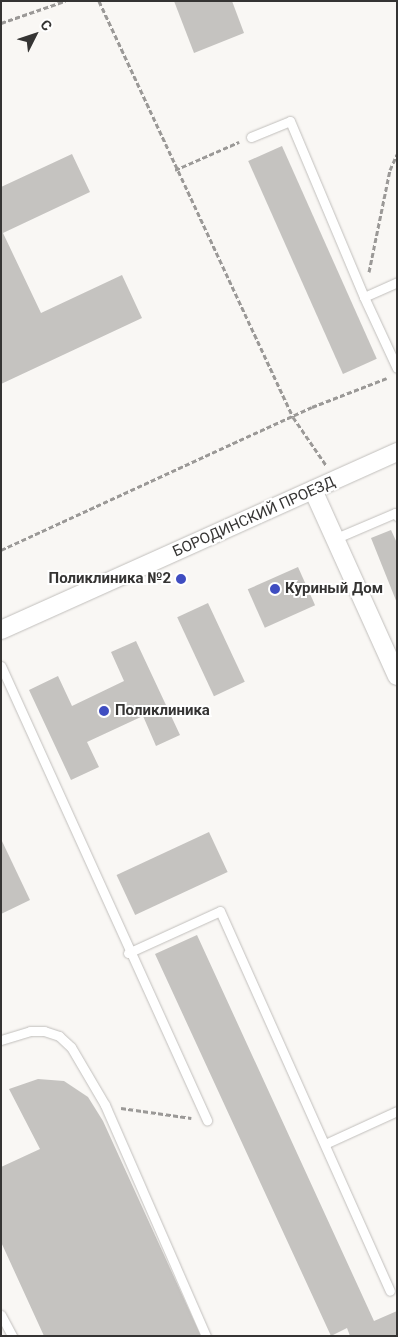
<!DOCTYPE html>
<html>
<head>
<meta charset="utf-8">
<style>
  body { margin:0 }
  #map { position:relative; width:398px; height:1337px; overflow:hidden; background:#f9f7f4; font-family:Roboto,sans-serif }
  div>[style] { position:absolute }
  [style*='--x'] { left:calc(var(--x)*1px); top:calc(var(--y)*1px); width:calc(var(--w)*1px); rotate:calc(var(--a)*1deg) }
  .building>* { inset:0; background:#c5c3c0; transform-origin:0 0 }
  .path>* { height:3px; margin-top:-1.5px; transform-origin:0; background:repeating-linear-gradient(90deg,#9b9997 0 5px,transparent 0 7.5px) }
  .roads { filter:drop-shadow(0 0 1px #c1bfbc) drop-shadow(0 0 1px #c1bfbc) }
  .service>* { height:9px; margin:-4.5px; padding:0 4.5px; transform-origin:4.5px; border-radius:4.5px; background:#fff }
  .minor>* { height:18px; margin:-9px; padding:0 9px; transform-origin:9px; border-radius:9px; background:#fff }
  .dots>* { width:14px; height:14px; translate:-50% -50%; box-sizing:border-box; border:2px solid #fff; border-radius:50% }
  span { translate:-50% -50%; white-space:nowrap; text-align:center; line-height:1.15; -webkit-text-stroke:4px #fff; paint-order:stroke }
  .street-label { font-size:15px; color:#353433 }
  .poi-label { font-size:15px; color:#353433; font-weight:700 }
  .right { translate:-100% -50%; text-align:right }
  .left { translate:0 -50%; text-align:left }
  .frame { position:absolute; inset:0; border:2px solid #353433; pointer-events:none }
  .north { position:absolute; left:10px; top:10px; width:50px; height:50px; -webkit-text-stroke:4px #fff; paint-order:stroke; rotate:49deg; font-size:14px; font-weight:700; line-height:20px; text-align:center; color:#353433 }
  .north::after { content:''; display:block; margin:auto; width:18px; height:22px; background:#353433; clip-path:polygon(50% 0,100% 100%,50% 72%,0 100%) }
</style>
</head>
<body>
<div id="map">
  <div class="building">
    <i style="clip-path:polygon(174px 1px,232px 1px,244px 33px,194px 53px)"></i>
    <i style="left:282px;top:146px;width:233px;height:37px;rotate:66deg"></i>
    <i style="clip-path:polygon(72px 154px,90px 192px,3px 233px,41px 313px,122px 275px,142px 318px,1px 384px,1px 187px)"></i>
    <i style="clip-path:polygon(391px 530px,397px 543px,397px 603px,371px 538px)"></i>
    <i style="left:298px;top:567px;width:42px;height:55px;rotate:66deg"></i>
    <i style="left:208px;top:603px;width:87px;height:34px;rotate:65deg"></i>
    <i style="clip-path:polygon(136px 641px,180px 735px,156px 746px,143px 716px,87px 742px,99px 767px,71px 780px,29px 690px,58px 676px,72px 706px,124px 681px,111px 652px)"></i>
    <i style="left:209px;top:832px;width:44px;height:102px;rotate:65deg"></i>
    <i style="clip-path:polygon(1px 839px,30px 900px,1px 914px)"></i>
    <i style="clip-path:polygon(197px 935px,374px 1321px,397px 1311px,397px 1336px,350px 1336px,347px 1328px,331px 1336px,155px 954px)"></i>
    <i style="clip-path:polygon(38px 1079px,64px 1081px,88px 1097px,103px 1121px,201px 1336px,44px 1336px,1px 1242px,1px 1167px,40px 1149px,9px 1089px)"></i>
  </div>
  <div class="path">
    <i style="--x:99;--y:1;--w:459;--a:65"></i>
    <i style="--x:293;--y:417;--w:58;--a:55.5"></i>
    <i style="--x:1;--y:23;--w:68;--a:-19"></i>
    <i style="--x:175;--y:170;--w:70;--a:-23.6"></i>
    <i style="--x:369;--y:272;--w:104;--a:-78.4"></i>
    <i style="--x:390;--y:170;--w:17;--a:-66"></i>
    <i style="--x:1;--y:550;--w:342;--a:-24.7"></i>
    <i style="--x:312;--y:407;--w:80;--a:-21.1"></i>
    <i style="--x:121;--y:1108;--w:71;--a:8.1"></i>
  </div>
  <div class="roads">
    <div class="service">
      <i style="--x:251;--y:137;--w:42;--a:-22.3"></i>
      <i style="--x:290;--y:121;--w:191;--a:67.2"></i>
      <i style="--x:364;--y:297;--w:36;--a:-24"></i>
      <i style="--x:364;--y:297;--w:78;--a:65.1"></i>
      <i style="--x:334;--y:539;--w:66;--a:-23.1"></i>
      <i style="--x:395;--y:513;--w:4;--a:56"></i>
      <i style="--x:1;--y:666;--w:499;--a:65.6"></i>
      <i style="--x:128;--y:953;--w:101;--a:-24.5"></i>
      <i style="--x:220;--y:911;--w:416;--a:65.9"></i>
      <i style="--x:1;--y:1040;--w:30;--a:-17"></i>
      <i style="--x:30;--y:1031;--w:14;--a:0"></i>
      <i style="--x:44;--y:1031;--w:16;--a:18"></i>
      <i style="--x:59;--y:1036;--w:16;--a:43"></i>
      <i style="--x:71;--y:1047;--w:67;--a:59.6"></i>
      <i style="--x:105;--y:1105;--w:252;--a:66.4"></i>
      <i style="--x:325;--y:1144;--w:79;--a:-24.6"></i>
      <i style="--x:1;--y:1315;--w:24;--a:62"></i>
    </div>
    <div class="minor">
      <i style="--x:313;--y:490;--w:204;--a:65.7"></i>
      <i style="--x:1;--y:630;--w:434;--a:-24.2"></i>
    </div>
  </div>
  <div class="dots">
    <i style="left:181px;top:579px;background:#3f4dc1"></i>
    <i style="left:275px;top:589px;background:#3f4dc1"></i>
    <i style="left:104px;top:711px;background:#3f4dc1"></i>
  </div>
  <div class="street-label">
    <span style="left:254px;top:517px;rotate:-24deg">БОРОДИНСКИЙ ПРОЕЗД</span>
  </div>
  <div class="poi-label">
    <span class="right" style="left:171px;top:579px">Поликлиника №2</span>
    <span class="left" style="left:285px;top:589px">Куриный Дом</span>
    <span class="left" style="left:115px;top:711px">Поликлиника</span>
  </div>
  <div class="frame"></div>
  <div class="north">С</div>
</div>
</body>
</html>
